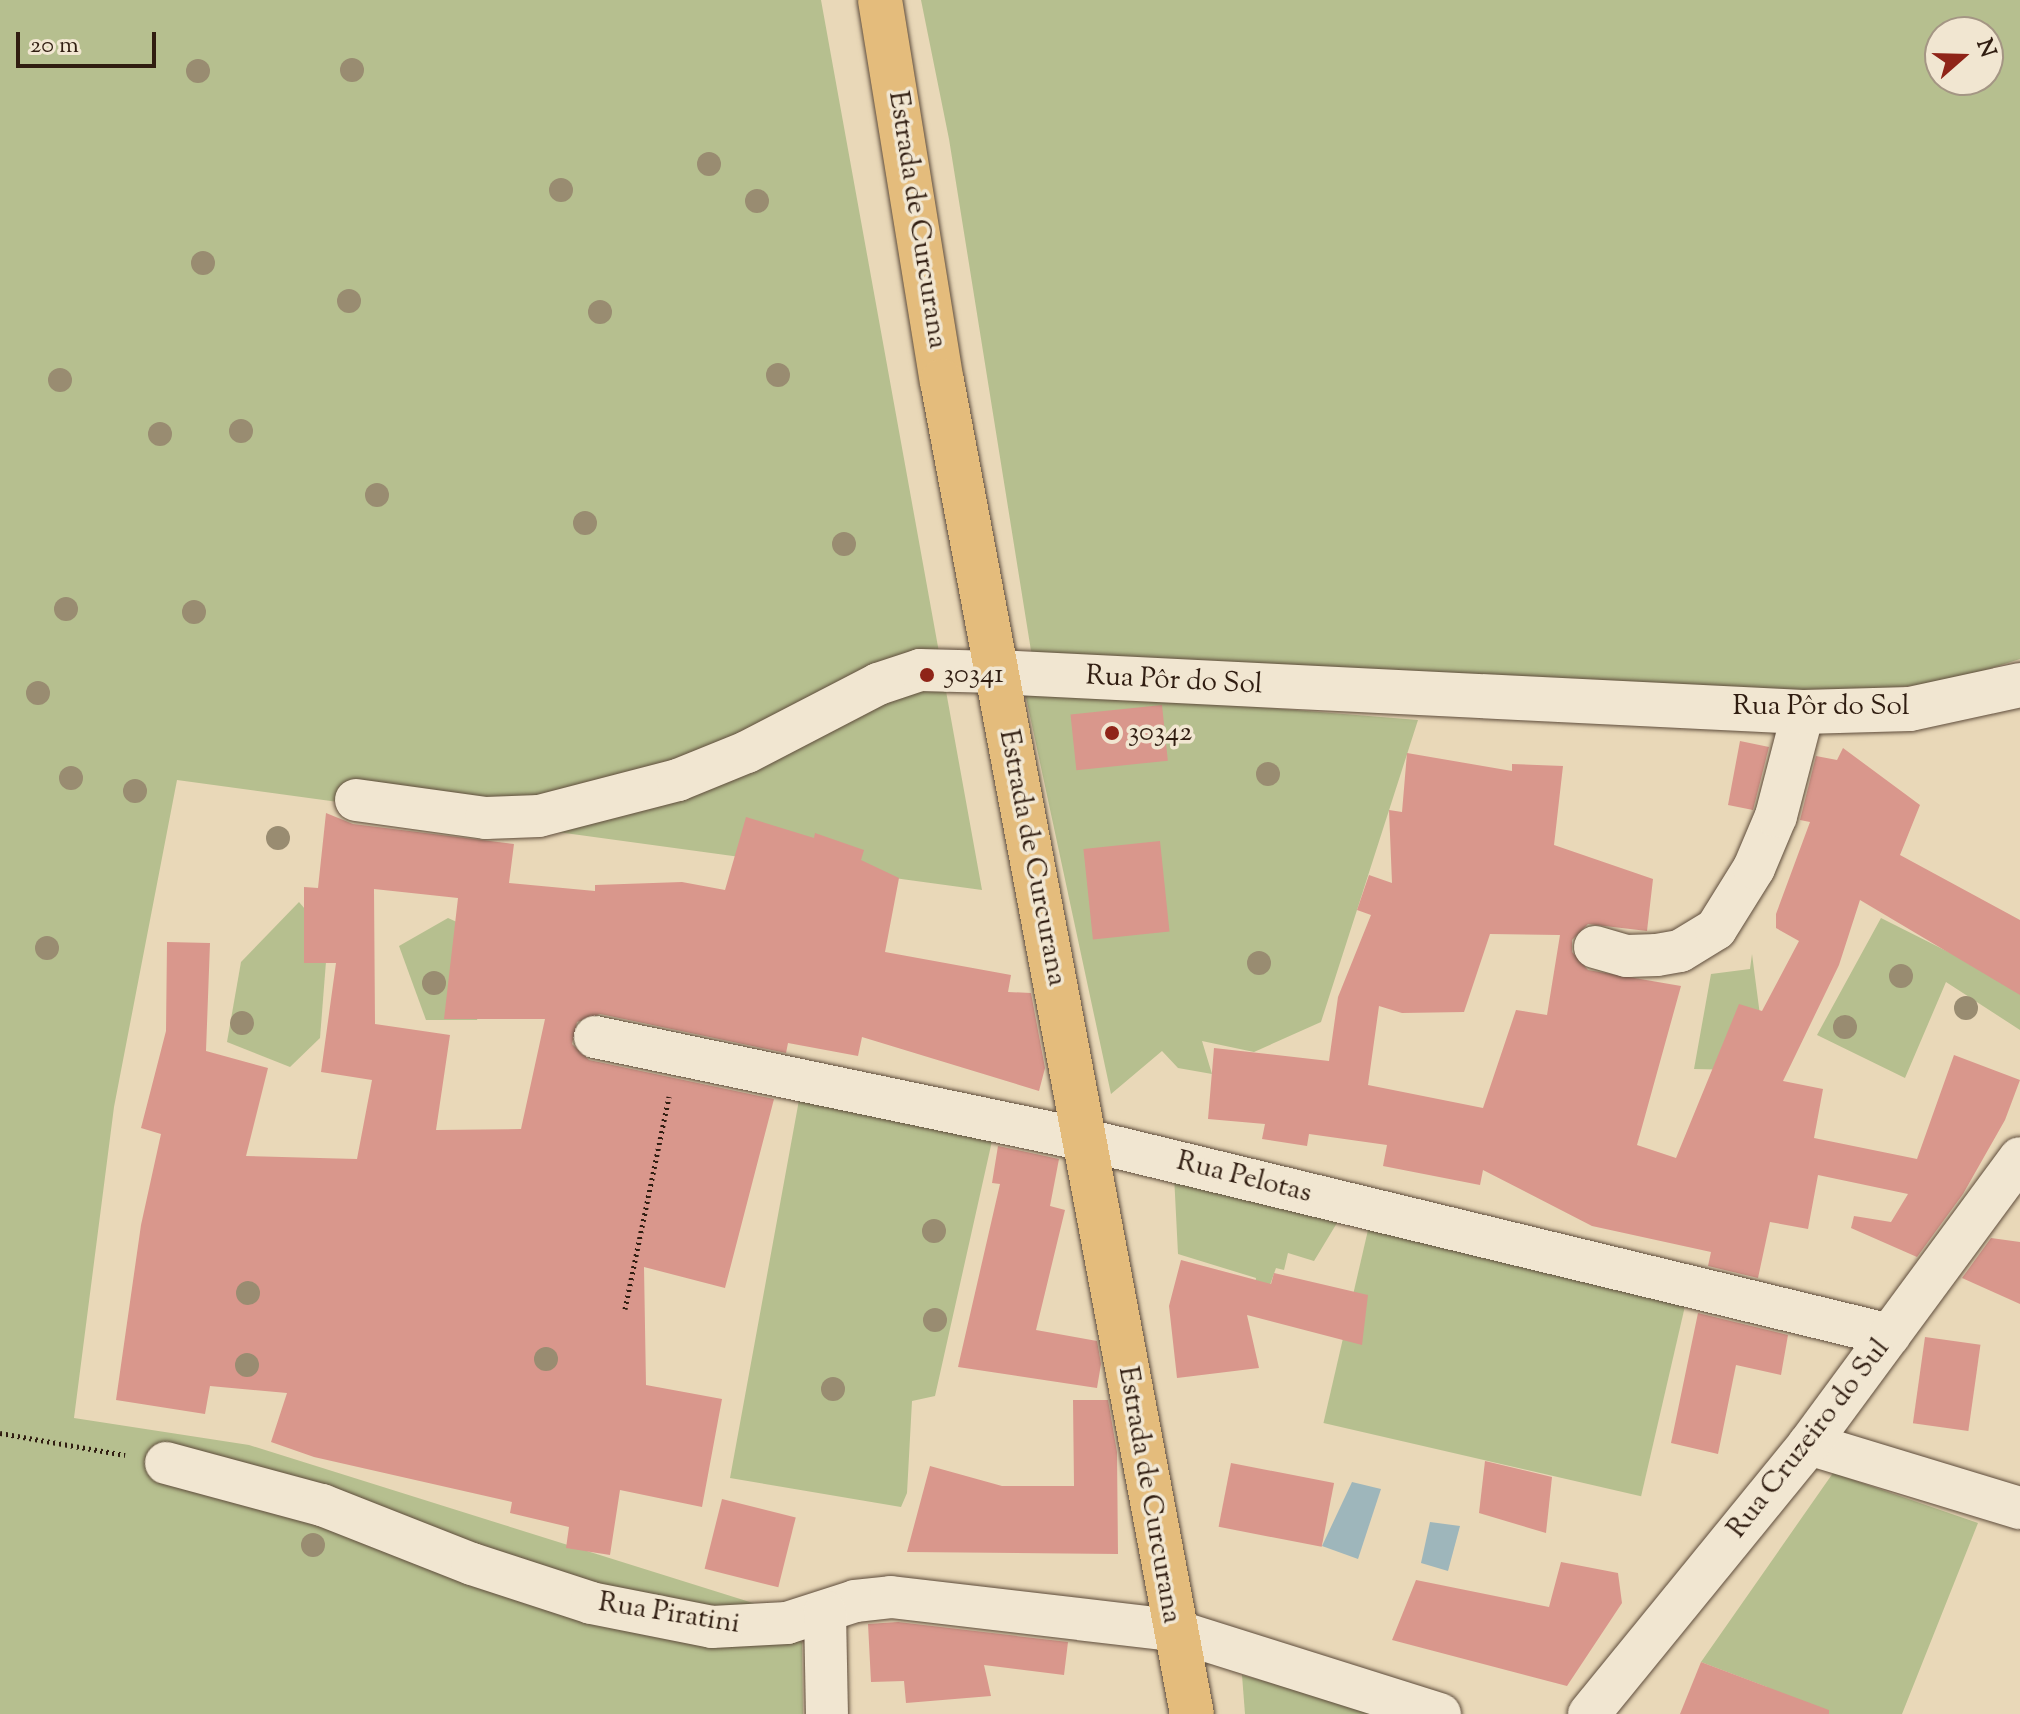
<!DOCTYPE html>
<html>
<head>
<meta charset="utf-8">
<style>
  body { margin:0 }
  #map { position:relative; width:2020px; height:1714px; overflow:hidden; background:#e9d8b8; font-family:"Sorts Mill Goudy",serif }
  div>[style] { position:absolute }
  [style*='--x'] { left:calc(var(--x)*1px); top:calc(var(--y)*1px); width:calc(var(--w)*1px); rotate:calc(var(--a)*1deg) }
  .green>* { inset:0; background:#b6bf8f; transform-origin:0 0 }
  .water>* { inset:0; background:#9eb6bb }
  .building>* { inset:0; background:#d9978c; transform-origin:0 0 }
  .path>* { height:5px; margin-top:-2.5px; transform-origin:0; background:repeating-linear-gradient(90deg,#301d11 0 2px,transparent 0 6px) }
  .roads { filter:drop-shadow(0 0 2px #5e4c3b) drop-shadow(0 0 2px #5e4c3b) }
  .minor>* { height:42px; margin:-21px; padding:0 21px; transform-origin:21px; border-radius:21px; background:#f1e6d1 }
  .secondary>* { height:44px; margin:-22px; padding:0 22px; transform-origin:22px; border-radius:22px; background:#f1e6d1 }
  .primary>* { height:44px; margin:-22px; padding:0 22px; transform-origin:22px; border-radius:22px; background:#e4bc7c }
  .trees>* { width:24px; height:24px; margin:-12px; border-radius:50%; background:#998c71 }
  .dots>* { width:22px; height:22px; translate:-50% -50%; box-sizing:border-box; border:4px solid #f1e6d1; border-radius:50% }
  span { translate:-50% -50%; white-space:nowrap; text-align:center; line-height:1.15; -webkit-text-stroke:7px #f1e6d1; paint-order:stroke }
  .street-label { font-size:28px; color:#301d11 }
  .poi-label { font-size:28px; color:#301d11 }
  .left { translate:0 -50%; text-align:left }
  .north { position:absolute; left:1924px; top:16px; width:80px; height:80px; box-sizing:border-box; background:#f1e6d1; border:2px solid #a49684; border-radius:50%; rotate:70deg; font-size:22px; font-weight:700; line-height:32px; text-align:center; color:#301d11 }
  .north::after { content:''; display:block; margin:auto; width:28px; height:36px; background:#8f2418; clip-path:polygon(50% 0,100% 100%,50% 72%,0 100%) }
  .scale { position:absolute; left:16px; top:32px; width:140px; height:36px; box-sizing:border-box; border:4px solid #301d11; border-top:0; padding-left:10px; font-size:24px; line-height:28px; white-space:nowrap; color:#301d11; -webkit-text-stroke:6px #f1e6d1; paint-order:stroke }
</style>
</head>
<body>
<div id="map">
  <div class="green">
    <i style="clip-path:polygon(0 0,821px 0,982px 890px,177px 780px,114px 1107px,74px 1418px,249px 1445px,753px 1603px,802px 1642px,803px 1714px,0 1714px)"></i>
    <i style="clip-path:polygon(evenodd,921px 0,2020px 0,2020px 659px,1948px 682px,1828px 694px,1032px 657px,949px 139px,921px 0,1940px 32px,1988px 32px,1988px 80px,1940px 80px,1940px 32px)"></i>
    <i style="clip-path:polygon(1024px 688px,1418px 720px,1321px 1022px,1254px 1052px,1202px 1041px,1212px 1074px,1178px 1068px,1162px 1051px,1111px 1094px)"></i>
    <i style="clip-path:polygon(299px 902px,328px 936px,320px 1038px,290px 1067px,227px 1042px,241px 962px)"></i>
    <i style="clip-path:polygon(448px 918px,503px 943px,477px 1020px,426px 1020px,399px 946px)"></i>
    <i style="clip-path:polygon(1881px 918px,2020px 988px,2020px 1030px,1946px 982px,1905px 1078px,1817px 1035px)"></i>
    <i style="clip-path:polygon(1752px 954px,1766px 1061px,1740px 1070px,1694px 1069px,1711px 974px,1750px 969px)"></i>
    <i style="clip-path:polygon(799px 1100px,992px 1141px,935px 1396px,912px 1401px,907px 1493px,901px 1507px,730px 1478px)"></i>
    <i style="clip-path:polygon(1174px 1175px,1340px 1218px,1314px 1261px,1288px 1253px,1284px 1270px,1276px 1268px,1260px 1313px,1251px 1312px,1256px 1278px,1178px 1254px)"></i>
    <i style="left:1368px;top:1230px;width:326px;height:198px;rotate:13deg"></i>
    <i style="clip-path:polygon(1833px 1473px,1978px 1523px,1902px 1714px,1757px 1714px,1767px 1687px,1701px 1662px)"></i>
    <i style="clip-path:polygon(1242px 1675px,1384px 1714px,1245px 1714px)"></i>
  </div>
  <div class="water">
    <i style="clip-path:polygon(1352px 1482px,1381px 1489px,1358px 1559px,1322px 1546px)"></i>
    <i style="clip-path:polygon(1430px 1522px,1460px 1526px,1448px 1571px,1421px 1563px)"></i>
  </div>
  <div class="building">
    <i style="left:1162px;top:705px;width:56px;height:92px;rotate:84deg"></i>
    <i style="clip-path:polygon(1740px 741px,1769px 747px,1753px 810px,1728px 805px)"></i>
    <i style="clip-path:polygon(evenodd,1843px 748px,1920px 805px,1900px 855px,2020px 920px,2020px 995px,1860px 900px,1839px 965px,1783px 1081px,1823px 1089px,1814px 1138px,1917px 1159px,1954px 1055px,2020px 1080px,2005px 1120px,1963px 1194px,1917px 1257px,1851px 1228px,1854px 1216px,1891px 1222px,1908px 1194px,1818px 1175px,1808px 1229px,1770px 1222px,1758px 1278px,1708px 1266px,1711px 1252px,1592px 1226px,1483px 1170px,1480px 1185px,1383px 1166px,1387px 1145px,1309px 1134px,1307px 1146px,1262px 1139px,1265px 1124px,1208px 1119px,1214px 1048px,1329px 1061px,1338px 997px,1371px 915px,1357px 910px,1369px 875px,1392px 883px,1389px 810px,1402px 812px,1407px 753px,1512px 771px,1512px 764px,1563px 766px,1554px 845px,1653px 879px,1647px 931px,1588px 924px,1572px 940px,1572px 952px,1588px 970px,1681px 986px,1637px 1145px,1676px 1158px,1739px 1004px,1762px 1011px,1799px 941px,1776px 928px,1776px 914px,1810px 822px,1800px 820px,1816px 756px,1837px 760px,1843px 748px,1490px 934px,1560px 935px,1547px 1015px,1516px 1010px,1483px 1108px,1368px 1085px,1379px 1006px,1402px 1013px,1464px 1012px,1490px 934px)"></i>
    <i style="clip-path:polygon(evenodd,326px 813px,353px 824px,514px 844px,509px 883px,595px 891px,595px 885px,682px 882px,725px 890px,746px 817px,814px 838px,815px 833px,864px 850px,861px 860px,899px 878px,885px 952px,1011px 975px,1008px 992px,1031px 993px,1045px 1068px,1039px 1091px,862px 1037px,858px 1056px,788px 1043px,786px 1053px,600px 1014px,577px 1022px,572px 1044px,589px 1060px,774px 1099px,725px 1288px,644px 1267px,646px 1385px,722px 1399px,702px 1507px,620px 1490px,610px 1555px,566px 1548px,569px 1527px,510px 1513px,512px 1502px,314px 1457px,271px 1442px,287px 1393px,210px 1386px,205px 1414px,116px 1400px,141px 1225px,161px 1134px,141px 1128px,166px 1031px,167px 942px,210px 943px,206px 1051px,268px 1068px,246px 1156px,357px 1159px,372px 1080px,321px 1072px,336px 963px,304px 963px,304px 887px,318px 888px,326px 813px,374px 889px,458px 898px,444px 1019px,545px 1019px,521px 1129px,436px 1130px,450px 1035px,375px 1024px,374px 889px)"></i>
    <i style="left:1160px;top:841px;width:91px;height:77px;rotate:84deg"></i>
    <i style="clip-path:polygon(998px 1146px,1059px 1159px,1050px 1206px,1065px 1210px,1036px 1330px,1097px 1341px,1101px 1364px,1097px 1388px,958px 1367px,1000px 1184px,992px 1183px)"></i>
    <i style="clip-path:polygon(1991px 1238px,2020px 1242px,2020px 1304px,1962px 1278px)"></i>
    <i style="clip-path:polygon(1181px 1260px,1271px 1284px,1274px 1273px,1368px 1295px,1362px 1345px,1247px 1315px,1259px 1368px,1177px 1378px,1169px 1306px)"></i>
    <i style="clip-path:polygon(1698px 1313px,1788px 1335px,1781px 1375px,1736px 1365px,1718px 1454px,1671px 1443px)"></i>
    <i style="left:1925px;top:1337px;width:56px;height:87px;rotate:8deg"></i>
    <i style="clip-path:polygon(1073px 1400px,1108px 1400px,1117px 1452px,1118px 1554px,907px 1552px,930px 1466px,1002px 1486px,1074px 1486px)"></i>
    <i style="clip-path:polygon(1485px 1461px,1552px 1477px,1546px 1533px,1479px 1513px)"></i>
    <i style="left:1231px;top:1463px;width:105px;height:65px;rotate:11deg"></i>
    <i style="left:722px;top:1499px;width:76px;height:72px;rotate:14deg"></i>
    <i style="clip-path:polygon(1561px 1562px,1618px 1573px,1622px 1603px,1567px 1686px,1392px 1640px,1416px 1580px,1549px 1607px)"></i>
    <i style="clip-path:polygon(898px 1622px,1068px 1642px,1064px 1675px,984px 1665px,991px 1696px,906px 1703px,904px 1681px,871px 1682px,868px 1624px)"></i>
    <i style="clip-path:polygon(1701px 1662px,1829px 1710px,1829px 1714px,1680px 1714px)"></i>
  </div>
  <div class="path">
    <i style="--x:625;--y:1309;--w:217;--a:-78.3"></i>
    <i style="--x:0;--y:1433;--w:127;--a:10"></i>
  </div>
  <div class="roads">
    <div class="minor">
      <i style="--x:356;--y:800;--w:131;--a:7.9"></i>
      <i style="--x:486;--y:818;--w:53;--a:-2.2"></i>
      <i style="--x:539;--y:816;--w:144;--a:-14.5"></i>
      <i style="--x:678;--y:780;--w:74;--a:-22.1"></i>
      <i style="--x:747;--y:752;--w:148;--a:-27.4"></i>
      <i style="--x:878;--y:684;--w:44;--a:-18.4"></i>
      <i style="--x:920;--y:670;--w:76;--a:1.5"></i>
      <i style="--x:1595;--y:947;--w:33;--a:16"></i>
      <i style="--x:1627;--y:956;--w:30;--a:-2"></i>
      <i style="--x:1657;--y:955;--w:23;--a:-10"></i>
      <i style="--x:1680;--y:951;--w:42;--a:-31.4"></i>
      <i style="--x:1716;--y:929;--w:72;--a:-58.1"></i>
      <i style="--x:1754;--y:868;--w:56;--a:-67.1"></i>
      <i style="--x:1776;--y:816;--w:107;--a:-75.4"></i>
      <i style="--x:595;--y:1037;--w:502;--a:11.85"></i>
      <i style="--x:1086;--y:1140;--w:827;--a:13.63"></i>
      <i style="--x:1809;--y:1444;--w:220;--a:16.9"></i>
      <i style="--x:166;--y:1463;--w:162;--a:15.1"></i>
      <i style="--x:322;--y:1505;--w:161;--a:21.5"></i>
      <i style="--x:472;--y:1564;--w:125;--a:18.1"></i>
      <i style="--x:591;--y:1603;--w:123;--a:11.2"></i>
      <i style="--x:712;--y:1627;--w:75;--a:-3.1"></i>
      <i style="--x:787;--y:1623;--w:71;--a:-17.9"></i>
      <i style="--x:855;--y:1601;--w:36;--a:-6"></i>
      <i style="--x:891;--y:1597;--w:284;--a:6.7"></i>
      <i style="--x:1173;--y:1630;--w:280;--a:17.5"></i>
      <i style="--x:825;--y:1612;--w:102;--a:88.9"></i>
      <i style="--x:1589;--y:1714;--w:348;--a:-50.8"></i>
      <i style="--x:1809;--y:1444;--w:355;--a:-53.6"></i>
    </div>
    <div class="secondary">
      <i style="--x:996;--y:672;--w:808;--a:2.84"></i>
      <i style="--x:1803;--y:712;--w:107;--a:-1.6"></i>
      <i style="--x:1910;--y:709;--w:113;--a:-12.3"></i>
    </div>
    <div class="primary">
      <i style="--x:880;--y:0;--w:386;--a:80.8"></i>
      <i style="--x:942;--y:381;--w:1356;--a:79.38"></i>
    </div>
  </div>
  <div class="trees">
    <i style="left:352px;top:70px"></i>
    <i style="left:198px;top:71px"></i>
    <i style="left:709px;top:164px"></i>
    <i style="left:561px;top:190px"></i>
    <i style="left:757px;top:201px"></i>
    <i style="left:203px;top:263px"></i>
    <i style="left:349px;top:301px"></i>
    <i style="left:600px;top:312px"></i>
    <i style="left:778px;top:375px"></i>
    <i style="left:60px;top:380px"></i>
    <i style="left:241px;top:431px"></i>
    <i style="left:160px;top:434px"></i>
    <i style="left:377px;top:495px"></i>
    <i style="left:585px;top:523px"></i>
    <i style="left:844px;top:544px"></i>
    <i style="left:66px;top:609px"></i>
    <i style="left:194px;top:612px"></i>
    <i style="left:38px;top:693px"></i>
    <i style="left:1268px;top:774px"></i>
    <i style="left:71px;top:778px"></i>
    <i style="left:135px;top:791px"></i>
    <i style="left:278px;top:838px"></i>
    <i style="left:47px;top:948px"></i>
    <i style="left:1259px;top:963px"></i>
    <i style="left:1901px;top:976px"></i>
    <i style="left:434px;top:983px"></i>
    <i style="left:1966px;top:1008px"></i>
    <i style="left:242px;top:1023px"></i>
    <i style="left:1845px;top:1027px"></i>
    <i style="left:934px;top:1231px"></i>
    <i style="left:248px;top:1293px"></i>
    <i style="left:935px;top:1320px"></i>
    <i style="left:546px;top:1359px"></i>
    <i style="left:247px;top:1365px"></i>
    <i style="left:833px;top:1389px"></i>
    <i style="left:313px;top:1545px"></i>
  </div>
  <div class="dots">
    <i style="left:927px;top:675px;background:#8f2418"></i>
    <i style="left:1112px;top:733px;background:#8f2418"></i>
  </div>
  <div class="street-label">
    <span style="left:917px;top:220px;rotate:81deg">Estrada de Curcurana</span>
    <span style="left:1174px;top:681px;rotate:3deg">Rua Pôr do Sol</span>
    <span style="left:1821px;top:707px">Rua Pôr do Sol</span>
    <span style="left:1032px;top:858px;rotate:79deg">Estrada de Curcurana</span>
    <span style="left:1244px;top:1178px;rotate:14deg">Rua Pelotas</span>
    <span style="left:1809px;top:1439px;rotate:-52deg">Rua Cruzeiro do Sul</span>
    <span style="left:1149px;top:1495px;rotate:80deg">Estrada de Curcurana</span>
    <span style="left:669px;top:1614px;rotate:9deg">Rua Piratini</span>
  </div>
  <div class="poi-label">
    <span class="left" style="left:943px;top:675px">30341</span>
    <span class="left" style="left:1128px;top:733px">30342</span>
  </div>
  <div class="north">N</div>
  <div class="scale">20 m</div>
</div>
</body>
</html>
